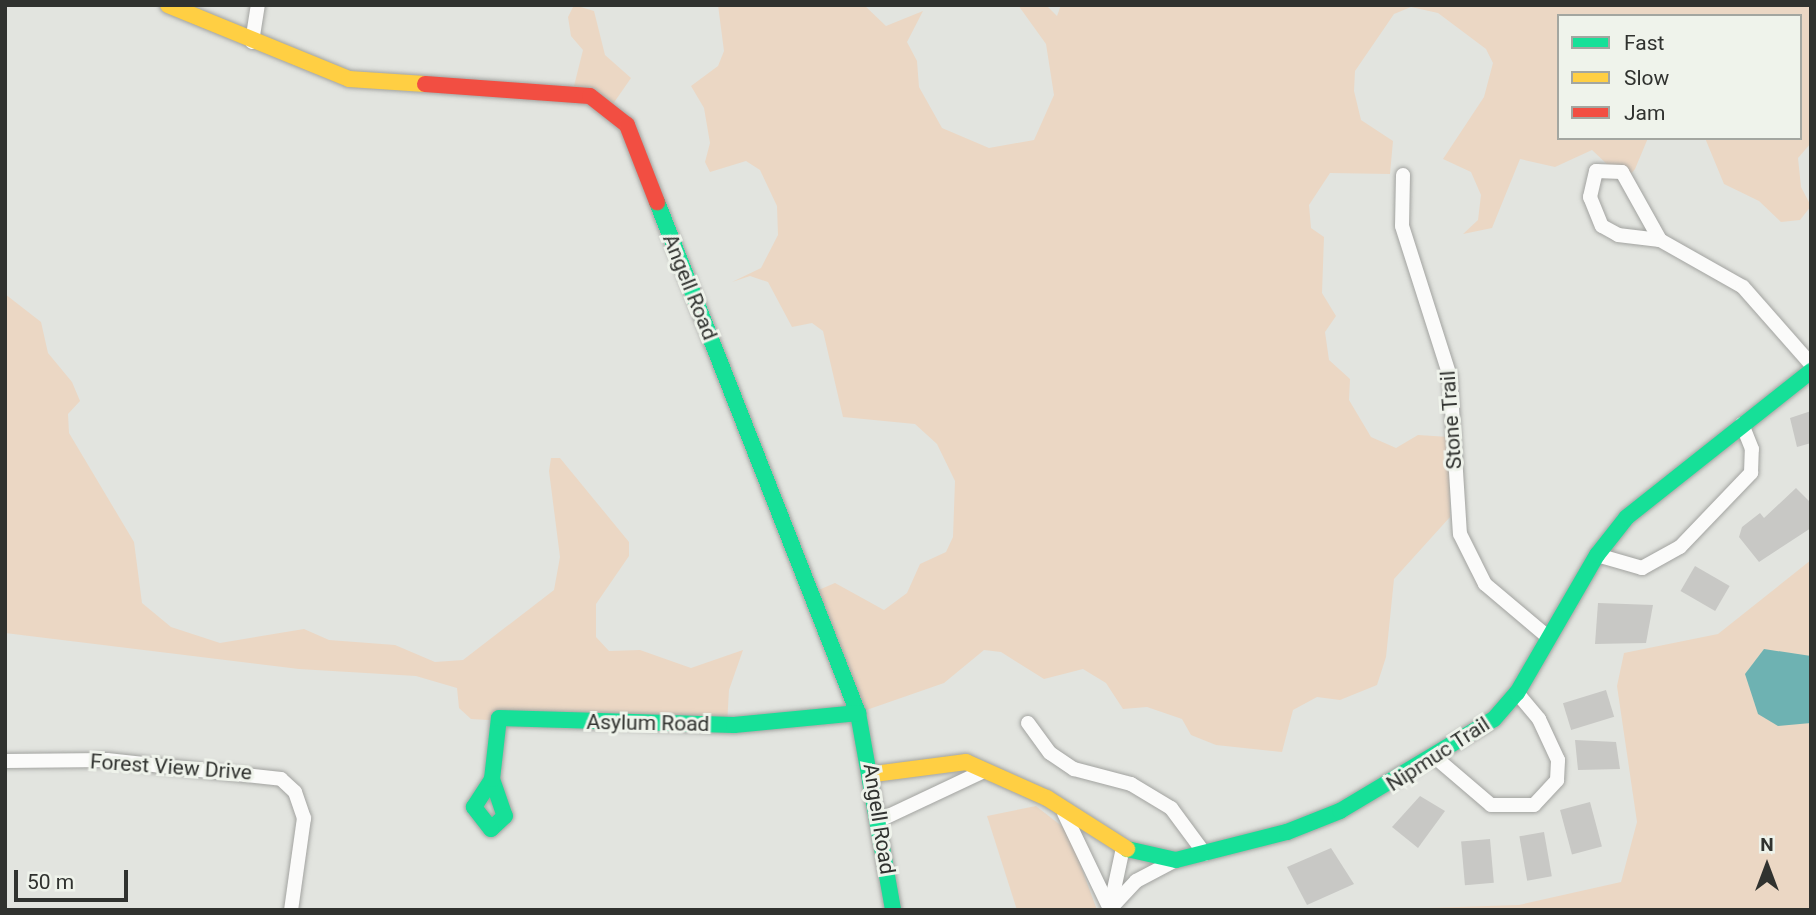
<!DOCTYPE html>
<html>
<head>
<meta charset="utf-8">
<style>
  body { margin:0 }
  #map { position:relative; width:1816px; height:915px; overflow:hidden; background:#e2e4df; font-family:Roboto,sans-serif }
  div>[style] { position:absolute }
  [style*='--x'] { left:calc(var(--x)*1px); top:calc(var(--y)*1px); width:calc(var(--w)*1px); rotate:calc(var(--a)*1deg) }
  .green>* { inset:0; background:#ebd7c4 }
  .water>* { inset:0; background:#6eb2b2 }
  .building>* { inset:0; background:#c8c8c5; transform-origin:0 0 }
  .roads { filter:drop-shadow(0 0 2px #a2a3a0) drop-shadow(0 0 2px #a2a3a0) }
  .street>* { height:14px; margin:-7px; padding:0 7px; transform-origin:7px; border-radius:7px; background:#fbfbfa }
  .fast>* { height:16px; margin:-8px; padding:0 8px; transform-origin:8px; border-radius:8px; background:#16e098 }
  .slow>* { height:16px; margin:-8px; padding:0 8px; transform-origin:8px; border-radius:8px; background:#ffcf43 }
  .jam>* { height:16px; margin:-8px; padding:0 8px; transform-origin:8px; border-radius:8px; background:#f24e42 }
  span { translate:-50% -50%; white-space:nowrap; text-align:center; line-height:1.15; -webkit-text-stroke:6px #eff3eb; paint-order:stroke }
  .street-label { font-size:21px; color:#30322f }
  .frame { position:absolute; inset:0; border:7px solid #30322f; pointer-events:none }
  .legend { position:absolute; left:1557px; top:14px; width:245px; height:126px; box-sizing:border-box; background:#eff3eb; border:2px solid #a3a6a0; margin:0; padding:9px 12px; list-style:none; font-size:21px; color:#30322f }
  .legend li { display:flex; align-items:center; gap:14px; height:35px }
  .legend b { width:35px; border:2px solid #a3a6a0 }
  .north { position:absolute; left:1732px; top:831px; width:70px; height:70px; -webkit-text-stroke:5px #eff3eb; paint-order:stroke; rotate:0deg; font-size:19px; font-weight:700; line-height:28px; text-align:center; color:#30322f }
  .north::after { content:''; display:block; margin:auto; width:24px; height:32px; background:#30322f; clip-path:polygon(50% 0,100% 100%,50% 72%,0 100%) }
  .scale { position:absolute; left:14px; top:870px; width:114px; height:32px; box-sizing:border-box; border:4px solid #30322f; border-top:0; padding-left:9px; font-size:21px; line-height:24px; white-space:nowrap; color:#30322f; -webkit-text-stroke:5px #eff3eb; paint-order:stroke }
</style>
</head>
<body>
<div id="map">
  <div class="green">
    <i style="clip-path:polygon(574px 5px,594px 11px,605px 55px,631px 78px,613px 104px,572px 94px,583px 50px,571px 36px,568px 17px)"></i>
    <i style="clip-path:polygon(718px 5px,864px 5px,886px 26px,923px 11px,907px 42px,917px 61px,919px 87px,942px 128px,989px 148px,1034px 140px,1054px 95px,1046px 44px,1018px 5px,1046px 5px,1057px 16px,1061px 5px,1811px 5px,1811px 143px,1798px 158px,1801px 187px,1811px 206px,1800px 220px,1781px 222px,1759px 201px,1724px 184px,1705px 138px,1800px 138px,1800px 16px,1559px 16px,1559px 138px,1648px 138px,1635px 169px,1625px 181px,1592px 150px,1555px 167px,1520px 159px,1492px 228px,1463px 234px,1478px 220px,1481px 195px,1471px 172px,1443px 159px,1484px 97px,1493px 63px,1486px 49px,1438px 13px,1411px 7px,1394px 14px,1355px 71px,1354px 91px,1361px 120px,1393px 141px,1390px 174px,1330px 173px,1309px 205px,1311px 228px,1324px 237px,1322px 293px,1336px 316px,1325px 332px,1329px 360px,1350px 379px,1349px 400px,1371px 437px,1396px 448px,1418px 435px,1449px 437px,1450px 517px,1394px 579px,1386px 657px,1377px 685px,1340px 700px,1317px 697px,1293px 710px,1282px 752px,1216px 745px,1191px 735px,1182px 719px,1147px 707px,1123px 709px,1106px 683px,1083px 669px,1044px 679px,1001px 652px,984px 650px,944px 683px,852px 715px,809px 594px,835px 583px,884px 610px,907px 593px,920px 564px,946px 552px,953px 537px,955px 481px,937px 444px,915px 424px,843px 417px,823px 331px,812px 323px,792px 327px,768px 282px,750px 276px,732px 282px,761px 268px,778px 235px,777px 206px,760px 170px,746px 161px,710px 172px,705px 162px,710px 143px,704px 108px,691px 86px,718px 66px,724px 51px)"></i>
    <i style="clip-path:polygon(5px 294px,41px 322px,48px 353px,72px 382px,80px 401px,68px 414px,69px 433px,134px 542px,142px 603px,171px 627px,220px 643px,304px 629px,329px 640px,395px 645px,435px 662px,463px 660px,554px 590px,560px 557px,549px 471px,551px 458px,560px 458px,629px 542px,629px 556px,596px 604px,596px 637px,609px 651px,640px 650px,691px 668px,743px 650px,729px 690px,727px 725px,617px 727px,471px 719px,459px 708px,457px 688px,416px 676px,299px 669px,5px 633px)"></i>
    <i style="clip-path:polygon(1811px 560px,1811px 910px,1366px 910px,1519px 905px,1621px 882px,1637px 822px,1617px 686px,1624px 653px,1718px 634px)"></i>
    <i style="clip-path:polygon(1036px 806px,1068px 831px,1097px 910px,1017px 910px,987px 816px)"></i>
  </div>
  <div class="water">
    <i style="clip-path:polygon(1764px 649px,1811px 656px,1811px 723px,1778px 726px,1758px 714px,1745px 674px)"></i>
  </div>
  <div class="building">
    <i style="clip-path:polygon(1811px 411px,1811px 443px,1797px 447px,1790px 418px)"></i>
    <i style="clip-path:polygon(1796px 488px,1811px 503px,1811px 528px,1759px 562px,1739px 537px,1742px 527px,1760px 513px,1764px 518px)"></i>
    <i style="left:1695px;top:566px;width:40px;height:29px;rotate:30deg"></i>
    <i style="clip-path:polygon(1598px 603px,1653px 605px,1646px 643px,1595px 644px)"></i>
    <i style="left:1606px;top:690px;width:28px;height:45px;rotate:73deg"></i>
    <i style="clip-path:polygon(1575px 740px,1616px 742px,1620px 769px,1578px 770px)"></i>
    <i style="clip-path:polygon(1420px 796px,1445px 811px,1418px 848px,1392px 827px)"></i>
    <i style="left:1590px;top:802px;width:46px;height:31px;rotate:75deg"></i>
    <i style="left:1544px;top:832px;width:45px;height:25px;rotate:80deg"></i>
    <i style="left:1490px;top:839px;width:44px;height:29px;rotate:85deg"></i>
    <i style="clip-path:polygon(1331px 848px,1354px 884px,1307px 905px,1287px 867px)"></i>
  </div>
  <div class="roads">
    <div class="street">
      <i style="--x:252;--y:42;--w:37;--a:-81"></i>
      <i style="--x:1403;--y:175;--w:51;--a:91.1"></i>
      <i style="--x:1402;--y:226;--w:157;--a:72.3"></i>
      <i style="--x:1450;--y:376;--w:158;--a:86.4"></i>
      <i style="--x:1460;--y:534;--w:56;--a:63.4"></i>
      <i style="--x:1485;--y:584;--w:82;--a:40.1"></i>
      <i style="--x:1660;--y:240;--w:78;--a:-119.2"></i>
      <i style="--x:1622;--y:172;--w:26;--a:-178"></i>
      <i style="--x:1596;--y:171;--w:27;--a:103"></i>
      <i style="--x:1590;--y:197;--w:31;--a:68"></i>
      <i style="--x:1602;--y:226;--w:18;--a:29"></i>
      <i style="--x:1618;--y:235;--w:42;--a:6.8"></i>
      <i style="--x:1660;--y:240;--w:95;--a:29.5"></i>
      <i style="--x:1743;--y:287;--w:103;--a:48.6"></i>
      <i style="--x:1597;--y:555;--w:47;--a:16.1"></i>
      <i style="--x:1642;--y:568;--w:43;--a:-28.9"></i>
      <i style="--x:1680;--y:547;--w:103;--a:-46.2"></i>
      <i style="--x:1751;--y:473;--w:24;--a:-88"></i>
      <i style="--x:1752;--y:449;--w:27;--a:-112"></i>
      <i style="--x:1028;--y:723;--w:37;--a:54"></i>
      <i style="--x:1050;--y:753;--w:29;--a:34"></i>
      <i style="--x:1074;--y:769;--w:59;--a:14.7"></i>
      <i style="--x:1131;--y:784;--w:47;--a:31"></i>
      <i style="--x:1171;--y:808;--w:57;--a:53.5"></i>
      <i style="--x:1436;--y:758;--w:72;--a:40.5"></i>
      <i style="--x:1491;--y:805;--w:43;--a:0"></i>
      <i style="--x:1534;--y:805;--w:34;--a:-47"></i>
      <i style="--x:1557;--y:780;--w:20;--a:-87"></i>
      <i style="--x:1558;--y:760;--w:45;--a:-114.9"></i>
      <i style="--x:1539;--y:719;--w:34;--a:-130"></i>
      <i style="--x:5;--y:761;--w:102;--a:-0.6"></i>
      <i style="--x:107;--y:760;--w:175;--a:6.2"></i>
      <i style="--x:281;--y:779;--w:19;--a:43"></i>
      <i style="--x:295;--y:792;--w:28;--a:71"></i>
      <i style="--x:304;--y:818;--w:93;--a:98"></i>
      <i style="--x:1064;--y:813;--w:106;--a:64.4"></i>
      <i style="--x:1110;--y:909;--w:38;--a:-47"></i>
      <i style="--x:1136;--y:881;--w:45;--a:-27.7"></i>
      <i style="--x:882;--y:819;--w:110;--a:-25.2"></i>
      <i style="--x:1110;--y:908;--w:61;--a:-77.8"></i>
    </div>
    <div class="fast">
      <i style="--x:657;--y:202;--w:549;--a:68.53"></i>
      <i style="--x:858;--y:713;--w:200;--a:79.9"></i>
      <i style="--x:492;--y:779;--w:39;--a:71"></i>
      <i style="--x:505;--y:816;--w:19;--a:137"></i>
      <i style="--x:491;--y:829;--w:28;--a:-128"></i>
      <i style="--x:474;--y:807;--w:33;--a:-57"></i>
      <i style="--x:492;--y:779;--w:61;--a:-83.5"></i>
      <i style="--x:499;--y:718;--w:235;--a:1.7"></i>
      <i style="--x:734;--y:725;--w:125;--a:-5.5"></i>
      <i style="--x:1127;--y:849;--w:50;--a:12.7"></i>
      <i style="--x:1176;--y:860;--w:114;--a:-14.2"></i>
      <i style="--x:1287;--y:832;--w:57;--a:-21.6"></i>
      <i style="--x:1340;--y:811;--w:179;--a:-30.9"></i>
      <i style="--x:1494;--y:719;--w:35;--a:-49"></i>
      <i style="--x:1517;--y:693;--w:160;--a:-59.9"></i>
      <i style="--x:1597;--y:555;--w:48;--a:-51.7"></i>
      <i style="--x:1627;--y:517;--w:235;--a:-38.4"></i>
    </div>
    <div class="slow">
      <i style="--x:168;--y:5;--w:196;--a:22.2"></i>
      <i style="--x:349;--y:79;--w:76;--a:3.8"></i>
      <i style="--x:874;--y:774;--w:93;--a:-7.4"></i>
      <i style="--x:966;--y:762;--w:89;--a:24"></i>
      <i style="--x:1047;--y:798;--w:95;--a:32.5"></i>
    </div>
    <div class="jam">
      <i style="--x:425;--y:84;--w:165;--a:4.2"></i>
      <i style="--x:590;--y:96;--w:47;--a:38.1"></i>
      <i style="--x:627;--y:125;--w:83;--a:68.7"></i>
    </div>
  </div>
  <div class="street-label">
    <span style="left:690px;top:287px;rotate:68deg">Angell Road</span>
    <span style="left:1451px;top:420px;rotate:-94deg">Stone Trail</span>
    <span style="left:648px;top:723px;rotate:1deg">Asylum Road</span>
    <span style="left:1438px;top:754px;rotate:-33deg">Nipmuc Trail</span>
    <span style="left:171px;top:767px;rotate:4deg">Forest View Drive</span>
    <span style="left:879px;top:819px;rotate:81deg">Angell Road</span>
  </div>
  <div class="frame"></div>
  <ul class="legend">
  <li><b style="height:9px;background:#16e098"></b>Fast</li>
  <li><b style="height:9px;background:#ffcf43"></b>Slow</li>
  <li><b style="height:9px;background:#f24e42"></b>Jam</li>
  </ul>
  <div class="north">N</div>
  <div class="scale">50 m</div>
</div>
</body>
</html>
